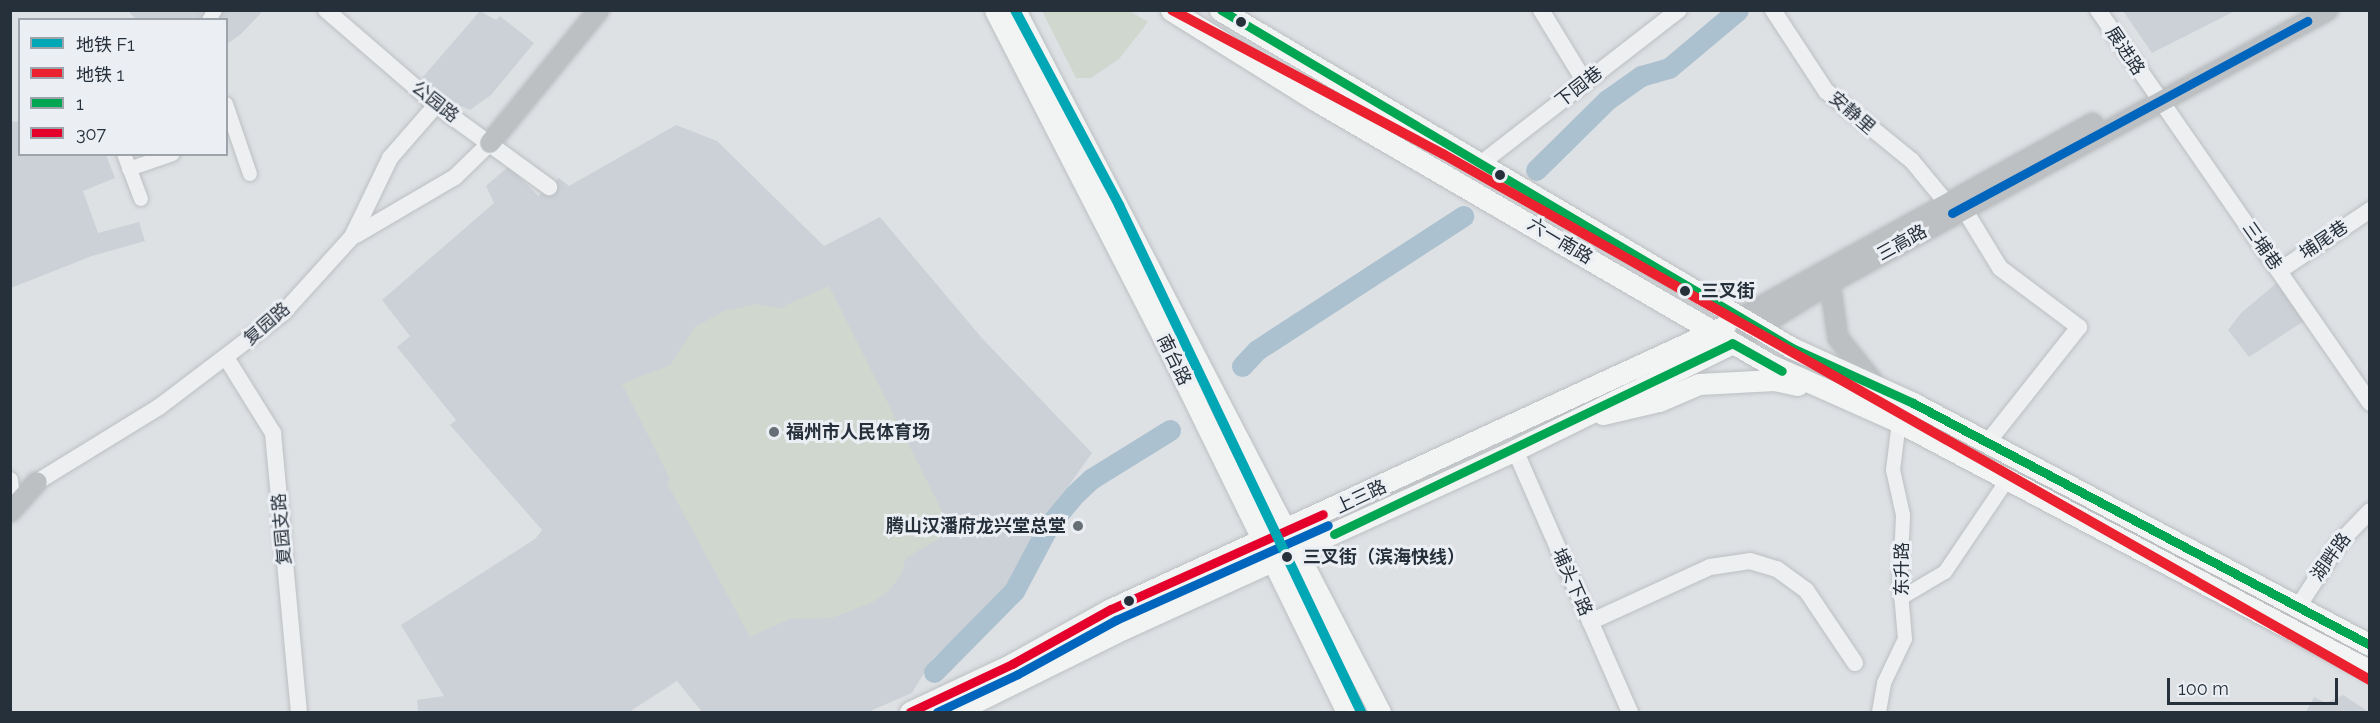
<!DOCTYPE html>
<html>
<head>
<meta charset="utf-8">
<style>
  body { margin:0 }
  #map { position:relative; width:2380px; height:723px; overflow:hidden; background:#dee1e4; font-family:Raleway,"Noto Sans SC",sans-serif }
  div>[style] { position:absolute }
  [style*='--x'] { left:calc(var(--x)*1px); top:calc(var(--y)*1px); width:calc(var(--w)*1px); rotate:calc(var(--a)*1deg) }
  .built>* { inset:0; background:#ccd1d7 }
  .green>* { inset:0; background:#d0d7cf }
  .river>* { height:21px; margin:-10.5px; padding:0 10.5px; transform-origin:10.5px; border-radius:10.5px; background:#acc1cf }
  .roads { filter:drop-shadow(0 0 2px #bcbfc2) drop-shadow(0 0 2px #bcbfc2) }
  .minor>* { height:14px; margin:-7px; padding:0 7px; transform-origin:7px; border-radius:7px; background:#edeff0 }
  .tertiary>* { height:16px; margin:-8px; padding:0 8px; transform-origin:8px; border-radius:8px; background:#edeff0 }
  .secondary>* { height:20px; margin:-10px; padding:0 10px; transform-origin:10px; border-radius:10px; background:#bcc0c3 }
  .primary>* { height:21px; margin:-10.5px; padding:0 10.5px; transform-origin:10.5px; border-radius:10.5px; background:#f2f4f4 }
  .bus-1>* { height:9px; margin:-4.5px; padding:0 4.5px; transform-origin:4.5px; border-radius:4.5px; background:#00a651 }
  .bus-2>* { height:9px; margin:-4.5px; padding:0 4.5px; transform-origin:4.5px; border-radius:4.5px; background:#e4002b }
  .bus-3>* { height:9px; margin:-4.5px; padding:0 4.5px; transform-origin:4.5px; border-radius:4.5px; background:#0065bd }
  .metro-1>* { height:10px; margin:-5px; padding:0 5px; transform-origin:5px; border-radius:5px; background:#02a7b5 }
  .metro-2>* { height:10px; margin:-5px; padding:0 5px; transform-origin:5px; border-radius:5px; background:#eb212f }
  .dots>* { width:16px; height:16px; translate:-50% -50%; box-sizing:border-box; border:3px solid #ebeff4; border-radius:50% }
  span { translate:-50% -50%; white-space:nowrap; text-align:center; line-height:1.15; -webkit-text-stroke:6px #ebeff4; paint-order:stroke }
  .street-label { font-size:18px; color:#26303b }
  .stop-label { font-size:18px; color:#26303b; font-weight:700 }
  .left { translate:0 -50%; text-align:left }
  .poi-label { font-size:18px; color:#26303b; font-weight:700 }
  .right { translate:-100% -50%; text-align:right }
  .frame { position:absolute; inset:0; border:12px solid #26303b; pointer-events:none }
  .legend { position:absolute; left:18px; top:18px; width:210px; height:138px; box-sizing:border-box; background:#ebeff4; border:2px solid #9ca3aa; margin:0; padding:8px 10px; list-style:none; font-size:18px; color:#26303b }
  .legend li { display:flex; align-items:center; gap:12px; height:30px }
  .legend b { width:30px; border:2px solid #9ca3aa }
  .scale { position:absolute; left:2167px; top:678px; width:171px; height:27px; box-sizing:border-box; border:3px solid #26303b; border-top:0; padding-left:8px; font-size:18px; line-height:21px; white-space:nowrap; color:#26303b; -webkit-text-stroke:4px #ebeff4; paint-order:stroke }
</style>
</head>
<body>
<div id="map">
  <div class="built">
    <i style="clip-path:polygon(259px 10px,261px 13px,241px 34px,227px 44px,226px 20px,136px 19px,128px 11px)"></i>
    <i style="clip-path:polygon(480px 11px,496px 20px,500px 16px,534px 43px,491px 95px,470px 110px,453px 103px,422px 78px)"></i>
    <i style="clip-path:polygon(2123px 11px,2235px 11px,2152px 53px)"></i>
    <i style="clip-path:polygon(10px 121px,19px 122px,20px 154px,106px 155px,115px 178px,83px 191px,98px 233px,139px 222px,145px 241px,92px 256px,11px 288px)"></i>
    <i style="clip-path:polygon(676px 125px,717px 141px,824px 246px,880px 217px,981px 337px,1092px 453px,1045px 519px,1008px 590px,933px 658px,912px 693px,868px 712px,702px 712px,677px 681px,629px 712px,418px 712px,417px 700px,444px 696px,401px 625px,535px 539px,542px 530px,450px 425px,456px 420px,397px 347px,410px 336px,382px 300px,494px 203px,486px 186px,509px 166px,538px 196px,559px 178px,569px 186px)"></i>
    <i style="clip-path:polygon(2279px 281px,2304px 321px,2249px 357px,2228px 330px,2241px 313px)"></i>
    <i style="clip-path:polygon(2343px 695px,2369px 712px,2306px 712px,2314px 697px,2326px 703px)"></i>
  </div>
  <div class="green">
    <i style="clip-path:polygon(1042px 11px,1130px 11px,1148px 22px,1119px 59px,1091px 78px,1076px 78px)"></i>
    <i style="clip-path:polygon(829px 286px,952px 531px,906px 558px,901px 575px,888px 592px,871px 603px,832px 618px,790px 619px,750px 637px,667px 483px,670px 479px,622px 384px,670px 365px,695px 327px,724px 311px,756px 304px,780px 308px)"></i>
  </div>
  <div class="river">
    <i style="--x:1536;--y:170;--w:100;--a:-44.6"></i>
    <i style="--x:1607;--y:100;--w:42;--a:-35.2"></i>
    <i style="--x:1641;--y:76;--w:29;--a:-16"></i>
    <i style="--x:1669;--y:68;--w:90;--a:-40"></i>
    <i style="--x:1242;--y:366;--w:22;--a:-47"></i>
    <i style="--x:1257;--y:350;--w:246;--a:-33"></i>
    <i style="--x:934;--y:672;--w:114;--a:-45.4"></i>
    <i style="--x:1014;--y:591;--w:75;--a:-62.1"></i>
    <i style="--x:1049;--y:525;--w:40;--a:-50"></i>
    <i style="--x:1075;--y:494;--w:22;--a:-43"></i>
    <i style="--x:1091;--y:479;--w:93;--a:-31.8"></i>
  </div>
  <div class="roads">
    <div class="minor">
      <i style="--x:209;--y:20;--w:12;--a:-59"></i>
      <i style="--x:226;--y:104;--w:74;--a:71.1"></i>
      <i style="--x:124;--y:154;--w:48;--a:69.3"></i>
      <i style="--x:129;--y:169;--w:46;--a:-18.8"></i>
      <i style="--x:1901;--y:598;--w:51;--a:-30.6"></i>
      <i style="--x:1945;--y:572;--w:109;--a:-55.9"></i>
      <i style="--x:1879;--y:712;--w:29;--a:-80"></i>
      <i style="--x:1884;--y:683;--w:49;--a:-64.5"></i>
      <i style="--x:1905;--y:639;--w:57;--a:-95"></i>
      <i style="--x:1900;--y:582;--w:67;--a:-87.4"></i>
      <i style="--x:1903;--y:515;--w:46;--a:-102.5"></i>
      <i style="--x:1893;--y:470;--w:48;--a:-82.9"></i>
    </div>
    <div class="tertiary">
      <i style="--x:326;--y:10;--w:145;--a:40.8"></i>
      <i style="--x:436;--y:105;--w:140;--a:36"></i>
      <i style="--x:1541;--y:10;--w:84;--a:58.6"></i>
      <i style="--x:1773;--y:10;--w:97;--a:56.8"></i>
      <i style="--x:1826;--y:91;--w:111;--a:39.1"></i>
      <i style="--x:1912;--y:161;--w:53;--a:50.3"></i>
      <i style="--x:2098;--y:10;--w:478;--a:55.3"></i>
      <i style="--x:1479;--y:165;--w:253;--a:-37.8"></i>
      <i style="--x:1964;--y:209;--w:69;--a:58.6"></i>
      <i style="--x:2000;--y:268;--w:99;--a:36.8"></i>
      <i style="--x:2079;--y:327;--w:147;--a:128.4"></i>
      <i style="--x:356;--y:235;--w:115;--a:-30.4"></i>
      <i style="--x:455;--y:177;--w:49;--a:-44.2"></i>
      <i style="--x:2279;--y:271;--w:110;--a:-33.8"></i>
      <i style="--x:227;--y:359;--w:87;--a:58.1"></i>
      <i style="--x:273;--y:433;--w:280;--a:84.7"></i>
      <i style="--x:1515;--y:450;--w:286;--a:66.3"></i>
      <i style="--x:10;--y:480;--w:18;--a:84"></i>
      <i style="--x:37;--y:482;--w:143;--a:-31.6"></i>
      <i style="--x:159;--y:407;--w:156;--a:-37.2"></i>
      <i style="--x:283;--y:313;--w:103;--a:-47.8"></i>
      <i style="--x:352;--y:237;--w:88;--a:-64.3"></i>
      <i style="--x:390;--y:158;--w:70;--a:-49"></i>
      <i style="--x:2298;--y:607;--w:77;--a:-57.1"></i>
      <i style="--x:2340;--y:542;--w:43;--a:-45.9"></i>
      <i style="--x:1590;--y:622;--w:132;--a:-24.6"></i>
      <i style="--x:1710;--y:567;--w:40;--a:-8.5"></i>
      <i style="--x:1750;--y:561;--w:28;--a:17"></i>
      <i style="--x:1777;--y:569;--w:36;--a:36"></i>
      <i style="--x:1806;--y:590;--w:88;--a:56.1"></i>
    </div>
    <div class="secondary">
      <i style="--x:490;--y:143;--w:172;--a:-50.7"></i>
      <i style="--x:1830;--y:283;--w:56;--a:81.7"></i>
      <i style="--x:1838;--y:338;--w:64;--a:51.3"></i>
      <i style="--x:1740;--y:318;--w:403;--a:-28.9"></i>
      <i style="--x:1732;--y:343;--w:115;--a:-31.5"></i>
      <i style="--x:1830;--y:283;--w:568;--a:-28.73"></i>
      <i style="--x:10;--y:512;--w:40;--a:-48"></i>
    </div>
    <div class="primary">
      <i style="--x:995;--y:10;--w:388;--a:62.8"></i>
      <i style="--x:1172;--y:355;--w:398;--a:63.9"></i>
      <i style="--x:1015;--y:10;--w:791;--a:62.53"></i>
      <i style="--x:1171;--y:10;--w:170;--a:32"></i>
      <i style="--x:1315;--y:100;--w:527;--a:30.16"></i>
      <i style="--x:1771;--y:365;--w:140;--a:24"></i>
      <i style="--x:1899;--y:422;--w:533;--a:27.86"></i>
      <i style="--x:1220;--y:10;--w:664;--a:30.58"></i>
      <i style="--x:1792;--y:348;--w:133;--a:24.4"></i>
      <i style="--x:1913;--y:403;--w:517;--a:27.9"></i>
      <i style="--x:1603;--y:414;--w:57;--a:-13.1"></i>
      <i style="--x:1659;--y:401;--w:43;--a:-23"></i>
      <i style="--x:1699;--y:384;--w:75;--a:-3.1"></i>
      <i style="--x:1774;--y:380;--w:24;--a:12"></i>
      <i style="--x:910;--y:712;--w:113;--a:-25.2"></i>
      <i style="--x:1012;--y:664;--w:113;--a:-29.1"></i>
      <i style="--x:1111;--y:609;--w:676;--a:-24.75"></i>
      <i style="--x:955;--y:712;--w:190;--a:-26.3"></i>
      <i style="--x:1125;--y:628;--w:429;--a:-24.5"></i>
      <i style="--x:1515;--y:450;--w:242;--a:-26.2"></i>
    </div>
  </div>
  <div class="bus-1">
    <i style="--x:1221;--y:10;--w:664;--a:30.62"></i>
    <i style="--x:1792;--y:348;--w:133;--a:24.4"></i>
    <i style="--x:1913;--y:403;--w:517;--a:27.9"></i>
    <i style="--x:1334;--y:534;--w:441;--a:-25.6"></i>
    <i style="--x:1732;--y:343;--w:57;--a:29.2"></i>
  </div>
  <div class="bus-2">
    <i style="--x:910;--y:712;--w:113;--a:-25.2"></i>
    <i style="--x:1012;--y:664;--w:113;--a:-29.1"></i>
    <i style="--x:1111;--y:609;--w:232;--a:-24.1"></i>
  </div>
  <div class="bus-3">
    <i style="--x:1952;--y:213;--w:404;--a:-28.4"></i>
    <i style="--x:937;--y:712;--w:89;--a:-25.1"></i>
    <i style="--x:1018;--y:674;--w:112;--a:-28.9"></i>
    <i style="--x:1116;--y:620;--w:232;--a:-24.1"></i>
  </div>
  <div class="metro-1">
    <i style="--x:1015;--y:10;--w:221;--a:61.9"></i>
    <i style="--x:1119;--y:205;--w:562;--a:64.48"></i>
  </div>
  <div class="metro-2">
    <i style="--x:1172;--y:10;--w:307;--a:28"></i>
    <i style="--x:1443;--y:154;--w:1066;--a:29.57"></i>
  </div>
  <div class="dots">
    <i style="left:1241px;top:22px;background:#26303b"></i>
    <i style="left:1500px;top:175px;background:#26303b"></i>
    <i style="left:1685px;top:291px;background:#26303b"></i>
    <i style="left:774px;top:432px;background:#666e76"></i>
    <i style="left:1078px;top:526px;background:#666e76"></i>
    <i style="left:1287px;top:557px;background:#26303b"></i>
    <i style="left:1129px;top:601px;background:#26303b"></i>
  </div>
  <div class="street-label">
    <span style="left:2125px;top:51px;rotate:56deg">展进路</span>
    <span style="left:1579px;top:87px;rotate:-38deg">下园巷</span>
    <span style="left:435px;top:102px;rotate:38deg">公园路</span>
    <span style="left:1852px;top:113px;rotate:41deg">安静里</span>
    <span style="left:2324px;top:240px;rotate:-34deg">埔尾巷</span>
    <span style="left:1560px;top:241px;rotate:31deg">六一南路</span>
    <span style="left:1902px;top:243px;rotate:-29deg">三高路</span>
    <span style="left:2262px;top:246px;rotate:55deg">三埔巷</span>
    <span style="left:267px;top:324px;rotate:-41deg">复园路</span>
    <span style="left:1174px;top:360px;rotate:64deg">南台路</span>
    <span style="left:1361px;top:497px;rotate:-25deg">上三路</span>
    <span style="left:282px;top:529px;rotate:-95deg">复园支路</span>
    <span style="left:2331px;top:557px;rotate:-54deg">湖畔路</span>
    <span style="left:1902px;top:569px;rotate:-90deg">东升路</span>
    <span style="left:1572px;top:582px;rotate:66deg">埔头下路</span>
  </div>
  <div class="stop-label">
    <span class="left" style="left:1701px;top:291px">三叉街</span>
    <span class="left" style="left:1303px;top:557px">三叉街（滨海快线）</span>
  </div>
  <div class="poi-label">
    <span class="left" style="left:786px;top:432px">福州市人民体育场</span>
    <span class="right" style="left:1066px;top:526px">腾山汉潘府龙兴堂总堂</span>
  </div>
  <div class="frame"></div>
  <ul class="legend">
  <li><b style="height:8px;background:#02a7b5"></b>地铁 F1</li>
  <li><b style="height:8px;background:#eb212f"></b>地铁 1</li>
  <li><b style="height:8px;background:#00a651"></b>1</li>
  <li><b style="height:8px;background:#e4002b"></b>307</li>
  </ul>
  <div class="scale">100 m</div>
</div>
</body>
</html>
